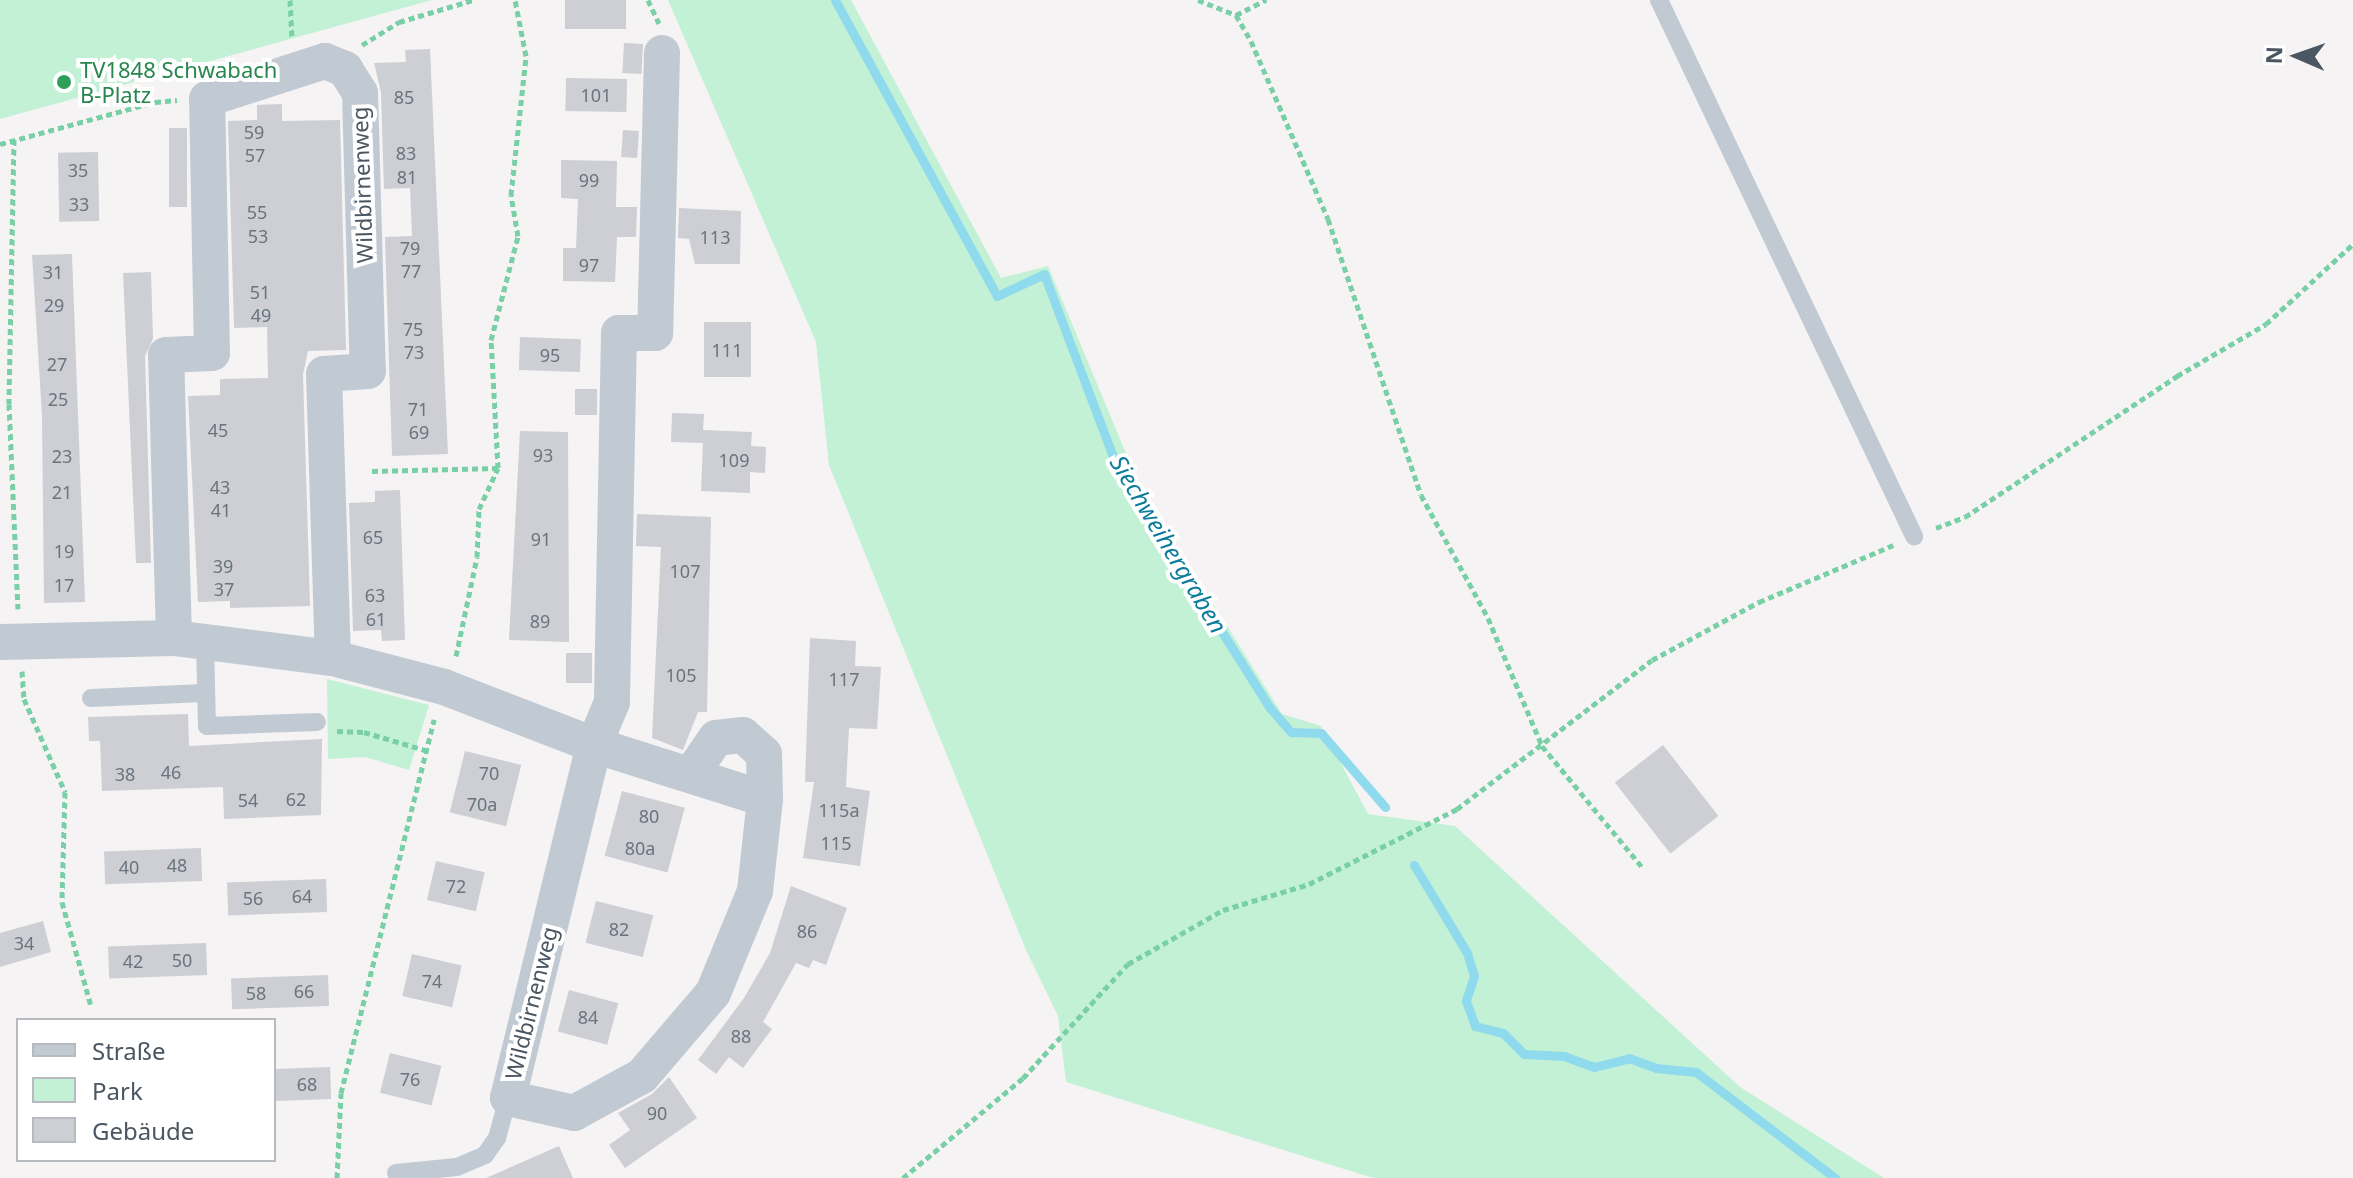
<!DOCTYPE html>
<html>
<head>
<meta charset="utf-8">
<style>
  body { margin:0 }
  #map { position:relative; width:2353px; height:1178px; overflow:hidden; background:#f5f3f3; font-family:"Noto Sans",sans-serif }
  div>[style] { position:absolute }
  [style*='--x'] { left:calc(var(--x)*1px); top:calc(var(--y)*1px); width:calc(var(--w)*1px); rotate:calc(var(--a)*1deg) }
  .green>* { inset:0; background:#c3f1d5 }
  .stream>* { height:9px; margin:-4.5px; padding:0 4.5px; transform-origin:4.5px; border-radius:4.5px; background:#90daee }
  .building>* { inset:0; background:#cdcfd5; transform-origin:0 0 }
  .path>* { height:5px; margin-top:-2.5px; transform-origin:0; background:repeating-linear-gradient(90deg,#7ad0a6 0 6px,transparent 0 10px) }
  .lane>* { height:18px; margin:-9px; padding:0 9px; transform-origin:9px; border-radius:9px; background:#c1cad2 }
  .street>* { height:36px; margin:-18px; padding:0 18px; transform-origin:18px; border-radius:18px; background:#c1cad2 }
  .dots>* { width:22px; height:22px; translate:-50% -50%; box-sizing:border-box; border:4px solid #fff; border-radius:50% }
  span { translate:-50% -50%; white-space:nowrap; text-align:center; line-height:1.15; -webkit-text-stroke:8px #fff; paint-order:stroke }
  .number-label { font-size:18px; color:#6b747e }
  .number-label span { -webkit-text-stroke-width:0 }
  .leisure-label { font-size:22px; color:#27864d }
  .left { translate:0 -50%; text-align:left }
  .street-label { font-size:22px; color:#4a5661 }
  .water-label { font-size:24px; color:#0c7c9b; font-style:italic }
  .legend { position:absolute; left:16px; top:1018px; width:260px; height:144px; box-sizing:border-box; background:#fff; border:2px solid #b7bbc0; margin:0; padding:10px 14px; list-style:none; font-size:24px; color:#4a5661 }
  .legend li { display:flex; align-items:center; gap:16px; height:40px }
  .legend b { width:40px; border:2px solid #b7bbc0 }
  .north { position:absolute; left:2257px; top:16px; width:80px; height:80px; -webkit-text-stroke:6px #fff; paint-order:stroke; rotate:272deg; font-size:22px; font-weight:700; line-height:32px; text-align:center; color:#4a5661 }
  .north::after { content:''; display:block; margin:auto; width:28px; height:36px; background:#4a5661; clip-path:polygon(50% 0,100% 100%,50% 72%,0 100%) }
</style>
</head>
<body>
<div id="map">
  <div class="green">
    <i style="clip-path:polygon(0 0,432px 0,0 119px)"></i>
    <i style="clip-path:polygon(668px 0,851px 0,1001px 278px,1048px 266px,1140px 487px,1282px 714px,1321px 726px,1368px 814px,1455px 826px,1740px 1087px,1884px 1178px,1373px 1178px,1066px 1082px,1058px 1016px,1026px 950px,829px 465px,816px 342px)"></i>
    <i style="clip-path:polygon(327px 679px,429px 705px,409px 770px,365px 757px,328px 759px)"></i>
  </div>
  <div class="stream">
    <i style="--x:835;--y:0;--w:337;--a:61.3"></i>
    <i style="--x:997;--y:296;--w:52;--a:-25.1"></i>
    <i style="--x:1044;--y:274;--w:201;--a:69.3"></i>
    <i style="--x:1115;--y:462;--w:291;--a:57.8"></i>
    <i style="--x:1270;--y:708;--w:32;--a:49"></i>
    <i style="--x:1291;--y:732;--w:30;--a:2"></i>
    <i style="--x:1321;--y:733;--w:98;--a:49.1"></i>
    <i style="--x:1414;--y:865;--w:103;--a:58.9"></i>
    <i style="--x:1467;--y:953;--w:24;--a:73"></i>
    <i style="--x:1474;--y:976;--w:26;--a:108"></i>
    <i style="--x:1466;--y:1001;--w:27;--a:70"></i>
    <i style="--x:1475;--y:1026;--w:29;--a:14"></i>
    <i style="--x:1503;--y:1033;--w:30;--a:45"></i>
    <i style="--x:1524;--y:1054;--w:40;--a:2.9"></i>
    <i style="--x:1564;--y:1056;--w:32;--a:20"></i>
    <i style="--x:1594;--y:1067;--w:36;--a:-14"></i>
    <i style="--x:1629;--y:1058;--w:29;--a:20"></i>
    <i style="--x:1656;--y:1068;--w:40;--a:5.7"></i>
    <i style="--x:1696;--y:1072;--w:175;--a:37.3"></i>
  </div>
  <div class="building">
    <i style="left:565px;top:0;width:61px;height:29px"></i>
    <i style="left:624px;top:43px;width:19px;height:30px;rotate:3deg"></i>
    <i style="clip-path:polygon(430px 49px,448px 454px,392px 456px,385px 237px,412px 236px,410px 188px,384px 189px,381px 92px,374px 63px,406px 62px,405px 50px)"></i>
    <i style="left:566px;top:78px;width:61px;height:33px;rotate:1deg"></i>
    <i style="clip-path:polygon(282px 104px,282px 121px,340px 120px,346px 350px,308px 351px,303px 374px,310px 606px,230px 608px,230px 601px,198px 602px,188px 396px,220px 395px,220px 379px,268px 378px,267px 327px,234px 328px,228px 121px,257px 120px,257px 105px)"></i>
    <i style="left:169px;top:128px;width:18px;height:79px"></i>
    <i style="left:623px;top:130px;width:16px;height:27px;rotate:4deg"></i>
    <i style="left:98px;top:152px;width:69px;height:40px;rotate:89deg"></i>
    <i style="clip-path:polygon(561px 160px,617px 161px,616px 207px,637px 207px,636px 237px,617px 237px,615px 282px,563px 281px,563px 248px,576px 248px,578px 199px,561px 198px)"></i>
    <i style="clip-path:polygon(679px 208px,741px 211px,740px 264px,695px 264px,689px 239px,678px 238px)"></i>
    <i style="clip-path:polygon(72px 254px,85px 602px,44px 603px,42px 416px,32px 255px)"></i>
    <i style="clip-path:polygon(151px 272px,153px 339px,145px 356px,151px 563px,136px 563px,123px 273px)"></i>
    <i style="left:704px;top:322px;width:47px;height:55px"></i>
    <i style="left:520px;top:337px;width:61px;height:33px;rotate:2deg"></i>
    <i style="left:575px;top:389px;width:22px;height:26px"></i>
    <i style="clip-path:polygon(672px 413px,704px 414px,703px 430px,752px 432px,751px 446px,766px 447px,765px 473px,750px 472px,750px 493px,701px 491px,703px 443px,671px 442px)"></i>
    <i style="clip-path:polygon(520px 431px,568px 432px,569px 642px,509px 640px)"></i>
    <i style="clip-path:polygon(400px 490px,405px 640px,382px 641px,381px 630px,353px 631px,349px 503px,375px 502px,375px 491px)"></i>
    <i style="clip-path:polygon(637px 514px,711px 517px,707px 712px,698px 712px,683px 750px,652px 738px,661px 547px,636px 546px)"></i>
    <i style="clip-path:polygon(810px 638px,856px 641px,855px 666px,881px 667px,877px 729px,849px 728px,846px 787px,870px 791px,860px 866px,803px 858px,814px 782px,805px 782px)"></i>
    <i style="left:566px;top:653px;width:26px;height:30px"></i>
    <i style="clip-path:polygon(188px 714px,189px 746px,322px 739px,321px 815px,224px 819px,223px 787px,102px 791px,100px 741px,89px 741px,88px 717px)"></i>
    <i style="left:1663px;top:745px;width:90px;height:61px;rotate:52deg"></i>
    <i style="left:465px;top:751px;width:58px;height:63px;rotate:14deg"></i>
    <i style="left:622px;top:791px;width:65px;height:67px;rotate:15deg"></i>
    <i style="left:201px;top:848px;width:33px;height:97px;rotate:88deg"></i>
    <i style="left:436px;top:861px;width:50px;height:40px;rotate:13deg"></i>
    <i style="left:326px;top:879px;width:33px;height:99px;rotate:88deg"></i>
    <i style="clip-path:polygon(791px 886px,847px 908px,826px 965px,813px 960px,809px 968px,796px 963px,763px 1022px,772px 1029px,743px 1068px,729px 1057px,716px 1074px,698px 1060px,744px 998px,770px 953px)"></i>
    <i style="left:596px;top:901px;width:59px;height:43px;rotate:14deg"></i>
    <i style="clip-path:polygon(43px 921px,51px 952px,0 967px,0 933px)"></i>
    <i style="left:206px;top:943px;width:32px;height:98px;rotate:88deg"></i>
    <i style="left:412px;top:954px;width:51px;height:43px;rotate:13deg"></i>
    <i style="left:328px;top:975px;width:31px;height:97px;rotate:88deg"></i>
    <i style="left:569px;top:990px;width:51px;height:43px;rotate:15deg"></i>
    <i style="left:390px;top:1053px;width:53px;height:41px;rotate:14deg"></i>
    <i style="left:330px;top:1067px;width:32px;height:56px;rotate:88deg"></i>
    <i style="clip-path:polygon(669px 1077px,697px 1118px,625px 1168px,609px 1145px,630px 1130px,618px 1113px,652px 1094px)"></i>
    <i style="clip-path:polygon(559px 1146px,573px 1178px,486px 1178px)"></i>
  </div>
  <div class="path">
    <i style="--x:290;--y:0;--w:39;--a:87"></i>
    <i style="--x:648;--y:0;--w:26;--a:65"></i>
    <i style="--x:1198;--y:0;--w:41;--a:21.5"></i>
    <i style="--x:1236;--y:15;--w:30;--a:60"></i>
    <i style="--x:1251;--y:41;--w:194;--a:66.6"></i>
    <i style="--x:1328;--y:219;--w:291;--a:71.4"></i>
    <i style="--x:1421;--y:495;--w:140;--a:61.4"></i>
    <i style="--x:1488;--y:618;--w:139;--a:67.1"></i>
    <i style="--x:1542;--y:746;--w:158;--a:50.4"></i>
    <i style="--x:1236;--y:15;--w:34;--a:-27"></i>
    <i style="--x:362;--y:45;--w:44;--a:-31.9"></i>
    <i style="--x:399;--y:22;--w:77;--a:-16.6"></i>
    <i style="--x:14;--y:139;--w:265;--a:91.1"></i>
    <i style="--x:9;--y:404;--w:205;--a:87.5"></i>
    <i style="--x:0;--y:144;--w:161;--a:-15.2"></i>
    <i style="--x:155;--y:102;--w:22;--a:-5"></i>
    <i style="--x:372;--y:471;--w:126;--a:-1.4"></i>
    <i style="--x:1936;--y:528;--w:31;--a:-21"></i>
    <i style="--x:1965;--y:517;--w:255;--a:-33.6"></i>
    <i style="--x:2177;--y:376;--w:103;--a:-30.3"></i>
    <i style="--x:2266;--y:324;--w:118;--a:-42.6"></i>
    <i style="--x:456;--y:656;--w:101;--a:-78"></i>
    <i style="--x:477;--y:557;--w:48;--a:-87.6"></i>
    <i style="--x:479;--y:509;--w:45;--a:-65.1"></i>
    <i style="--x:498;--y:468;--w:128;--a:-93.1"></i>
    <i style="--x:491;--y:340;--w:107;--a:-75.4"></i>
    <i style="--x:518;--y:236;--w:42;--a:-99.7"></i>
    <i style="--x:511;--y:195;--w:140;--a:-83.8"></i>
    <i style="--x:526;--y:56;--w:57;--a:-101.1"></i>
    <i style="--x:22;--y:671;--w:28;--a:86"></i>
    <i style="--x:24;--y:699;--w:102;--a:66.2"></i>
    <i style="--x:65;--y:792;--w:110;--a:91.6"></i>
    <i style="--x:62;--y:902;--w:108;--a:74.4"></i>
    <i style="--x:337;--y:731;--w:27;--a:2"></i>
    <i style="--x:364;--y:732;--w:64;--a:16.4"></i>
    <i style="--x:337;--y:1178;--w:85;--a:-87.3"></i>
    <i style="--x:341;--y:1093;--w:385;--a:-76"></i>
    <i style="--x:903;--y:1178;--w:156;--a:-39.8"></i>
    <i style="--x:1023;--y:1078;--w:155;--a:-47.4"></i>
    <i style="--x:1128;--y:964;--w:109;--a:-29.6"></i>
    <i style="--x:1223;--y:910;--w:90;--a:-16.8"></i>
    <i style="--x:1309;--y:884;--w:166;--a:-26.9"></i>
    <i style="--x:1457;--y:809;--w:245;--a:-37.4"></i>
    <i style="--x:1652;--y:660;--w:122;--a:-28.5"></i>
    <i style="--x:1759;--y:602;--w:146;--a:-23"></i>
  </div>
  <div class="lane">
    <i style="--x:1659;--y:0;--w:594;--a:64.56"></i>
    <i style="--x:205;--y:640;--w:86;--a:88.7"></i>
    <i style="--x:207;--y:726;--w:110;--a:-2.1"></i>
    <i style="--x:91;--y:698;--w:113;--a:-2.5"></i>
    <i style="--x:396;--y:1173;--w:61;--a:-5.6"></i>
    <i style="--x:457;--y:1167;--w:30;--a:-23"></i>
    <i style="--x:485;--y:1155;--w:21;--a:-55"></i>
    <i style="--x:497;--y:1138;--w:41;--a:-74.6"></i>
  </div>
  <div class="street">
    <i style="--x:662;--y:53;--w:280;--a:91.4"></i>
    <i style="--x:655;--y:333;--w:36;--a:180"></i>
    <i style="--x:619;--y:333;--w:369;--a:91.1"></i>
    <i style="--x:612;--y:702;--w:47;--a:112.7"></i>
    <i style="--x:594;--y:745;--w:363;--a:103.7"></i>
    <i style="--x:508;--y:1098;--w:68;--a:12.8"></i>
    <i style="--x:574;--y:1113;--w:77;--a:-28.6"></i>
    <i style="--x:642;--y:1076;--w:109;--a:-49.5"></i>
    <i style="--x:713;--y:993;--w:110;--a:-67.6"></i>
    <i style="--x:755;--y:891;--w:93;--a:-83.8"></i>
    <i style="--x:765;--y:799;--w:45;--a:-91.3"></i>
    <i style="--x:764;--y:754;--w:28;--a:-138"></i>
    <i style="--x:743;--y:735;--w:27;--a:174"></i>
    <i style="--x:716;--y:738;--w:42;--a:124.4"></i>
    <i style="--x:174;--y:638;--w:283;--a:-91.6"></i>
    <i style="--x:166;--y:355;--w:46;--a:-2.5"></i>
    <i style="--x:212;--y:353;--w:254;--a:-91.1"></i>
    <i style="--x:207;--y:99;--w:124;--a:-17.9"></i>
    <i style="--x:325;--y:61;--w:22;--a:22"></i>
    <i style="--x:345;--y:69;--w:28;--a:58"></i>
    <i style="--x:360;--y:93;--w:278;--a:88.4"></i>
    <i style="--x:368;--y:371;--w:44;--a:176.1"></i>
    <i style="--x:324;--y:374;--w:284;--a:88.2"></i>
    <i style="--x:0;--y:642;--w:174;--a:-1.3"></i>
    <i style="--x:174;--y:638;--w:160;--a:7.2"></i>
    <i style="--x:333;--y:658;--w:115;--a:14.6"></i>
    <i style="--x:444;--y:687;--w:161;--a:21.1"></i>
    <i style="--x:594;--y:745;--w:179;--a:17.5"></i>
  </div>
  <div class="dots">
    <i style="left:64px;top:82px;background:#2e9e5b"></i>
  </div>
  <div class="number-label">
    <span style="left:596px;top:95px">101</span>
    <span style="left:404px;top:97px">85</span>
    <span style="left:254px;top:132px">59</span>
    <span style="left:406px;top:153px">83</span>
    <span style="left:255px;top:155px">57</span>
    <span style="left:78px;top:170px">35</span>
    <span style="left:407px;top:177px">81</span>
    <span style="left:589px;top:180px">99</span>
    <span style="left:79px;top:204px">33</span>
    <span style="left:257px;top:212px">55</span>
    <span style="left:258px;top:236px">53</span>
    <span style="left:715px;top:237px">113</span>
    <span style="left:410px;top:248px">79</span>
    <span style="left:589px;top:265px">97</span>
    <span style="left:411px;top:271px">77</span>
    <span style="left:53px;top:272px">31</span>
    <span style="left:260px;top:292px">51</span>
    <span style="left:54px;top:305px">29</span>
    <span style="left:261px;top:315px">49</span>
    <span style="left:413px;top:329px">75</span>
    <span style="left:727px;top:350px">111</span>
    <span style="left:414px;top:352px">73</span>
    <span style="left:550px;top:355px">95</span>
    <span style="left:57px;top:364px">27</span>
    <span style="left:58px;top:399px">25</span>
    <span style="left:418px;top:409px">71</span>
    <span style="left:218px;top:430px">45</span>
    <span style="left:419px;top:432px">69</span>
    <span style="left:543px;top:455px">93</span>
    <span style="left:62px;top:456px">23</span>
    <span style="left:734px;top:460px">109</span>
    <span style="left:220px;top:487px">43</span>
    <span style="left:62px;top:492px">21</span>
    <span style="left:221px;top:510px">41</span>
    <span style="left:373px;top:537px">65</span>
    <span style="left:541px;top:539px">91</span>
    <span style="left:64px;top:551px">19</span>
    <span style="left:223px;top:566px">39</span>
    <span style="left:685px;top:571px">107</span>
    <span style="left:64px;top:585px">17</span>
    <span style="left:224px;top:589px">37</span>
    <span style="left:375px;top:595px">63</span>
    <span style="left:376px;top:619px">61</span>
    <span style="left:540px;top:621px">89</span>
    <span style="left:681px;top:675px">105</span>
    <span style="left:844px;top:679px">117</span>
    <span style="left:171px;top:772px">46</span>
    <span style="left:489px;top:773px">70</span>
    <span style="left:125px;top:774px">38</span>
    <span style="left:296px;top:799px">62</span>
    <span style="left:248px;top:800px">54</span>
    <span style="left:482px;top:804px">70a</span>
    <span style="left:839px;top:810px">115a</span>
    <span style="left:649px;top:816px">80</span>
    <span style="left:836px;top:843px">115</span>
    <span style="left:640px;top:848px">80a</span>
    <span style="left:177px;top:865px">48</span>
    <span style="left:129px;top:867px">40</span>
    <span style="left:456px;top:886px">72</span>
    <span style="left:302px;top:896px">64</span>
    <span style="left:253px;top:898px">56</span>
    <span style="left:619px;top:929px">82</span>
    <span style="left:807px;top:931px">86</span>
    <span style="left:24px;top:943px">34</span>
    <span style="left:182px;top:960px">50</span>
    <span style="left:133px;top:961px">42</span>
    <span style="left:432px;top:981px">74</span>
    <span style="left:304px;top:991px">66</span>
    <span style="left:256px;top:993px">58</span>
    <span style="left:588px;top:1017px">84</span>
    <span style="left:741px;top:1036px">88</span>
    <span style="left:410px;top:1079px">76</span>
    <span style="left:307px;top:1084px">68</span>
    <span style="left:657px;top:1113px">90</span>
  </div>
  <div class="leisure-label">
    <span class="left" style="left:80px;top:82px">TV1848 Schwabach<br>B-Platz</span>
  </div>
  <div class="street-label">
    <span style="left:362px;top:185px;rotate:-92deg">Wildbirnenweg</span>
    <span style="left:531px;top:1003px;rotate:-76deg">Wildbirnenweg</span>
  </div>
  <div class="water-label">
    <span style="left:1169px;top:544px;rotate:59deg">Siechweihergraben</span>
  </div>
  <ul class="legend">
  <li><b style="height:10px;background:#c1cad2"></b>Straße</li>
  <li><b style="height:22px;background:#c3f1d5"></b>Park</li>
  <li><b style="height:22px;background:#cdcfd5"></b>Gebäude</li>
  </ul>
  <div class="north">N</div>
</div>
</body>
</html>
